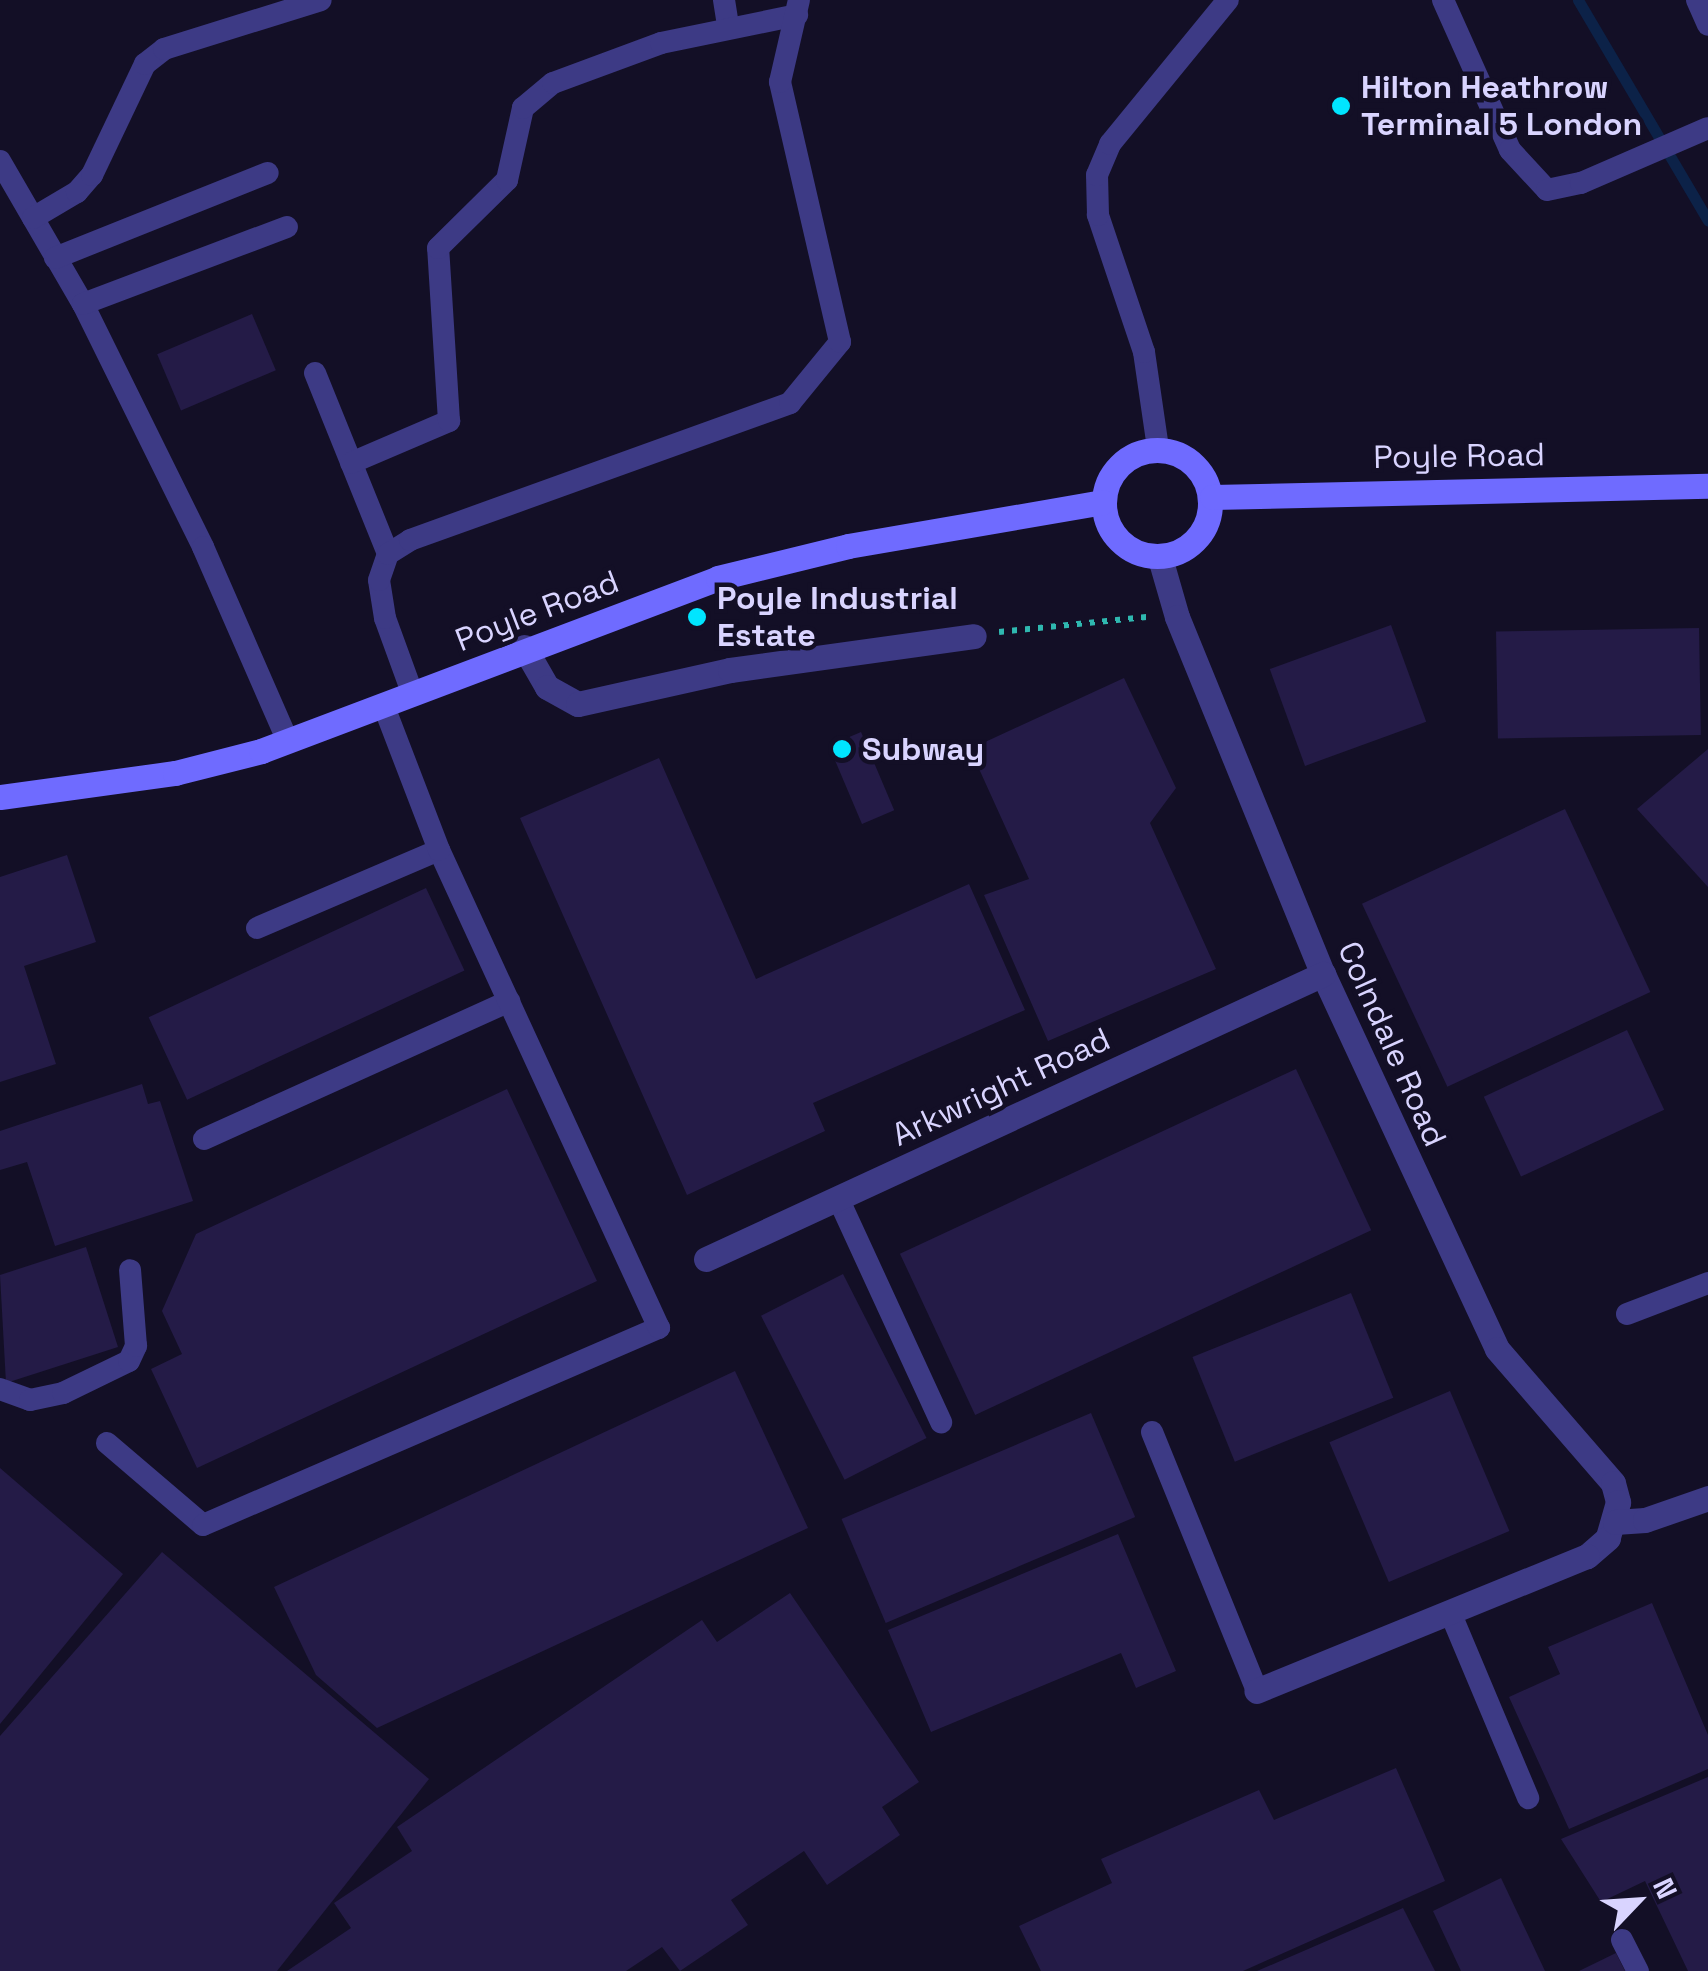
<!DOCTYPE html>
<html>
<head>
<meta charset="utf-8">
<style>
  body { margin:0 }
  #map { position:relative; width:1708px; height:1971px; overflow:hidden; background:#130f26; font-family:"Space Grotesk",sans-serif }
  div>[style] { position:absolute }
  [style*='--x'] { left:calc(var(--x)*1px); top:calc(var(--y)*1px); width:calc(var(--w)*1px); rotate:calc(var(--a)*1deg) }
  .stream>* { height:11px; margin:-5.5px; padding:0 5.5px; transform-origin:5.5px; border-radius:5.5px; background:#0c2248 }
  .building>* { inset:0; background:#241b47; transform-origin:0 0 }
  .path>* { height:6px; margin-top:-3px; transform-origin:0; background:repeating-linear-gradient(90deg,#2fb8b0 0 5px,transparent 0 13px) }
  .lane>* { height:22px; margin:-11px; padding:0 11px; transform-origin:11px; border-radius:11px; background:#3d3a85 }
  .street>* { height:25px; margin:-12.5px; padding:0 12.5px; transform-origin:12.5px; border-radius:12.5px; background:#3d3a85 }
  .secondary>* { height:25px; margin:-12.5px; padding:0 12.5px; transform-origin:12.5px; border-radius:12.5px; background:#6f6bff }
  .secondary>.ring { margin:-12.5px; padding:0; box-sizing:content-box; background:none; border:25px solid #6f6bff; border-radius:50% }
  .dots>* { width:28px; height:28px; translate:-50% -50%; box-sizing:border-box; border:5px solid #130f26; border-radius:50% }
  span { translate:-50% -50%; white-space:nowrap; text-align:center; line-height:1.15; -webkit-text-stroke:9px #130f26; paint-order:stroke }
  .poi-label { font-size:32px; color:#d9d4ff; font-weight:700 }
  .left { translate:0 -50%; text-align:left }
  .street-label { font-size:32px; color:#d9d4ff }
  .north { position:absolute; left:1588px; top:1851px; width:100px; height:100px; -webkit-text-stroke:8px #130f26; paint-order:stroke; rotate:65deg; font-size:28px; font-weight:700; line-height:40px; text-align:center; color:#d9d4ff }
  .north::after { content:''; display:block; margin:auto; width:35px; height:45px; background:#d9d4ff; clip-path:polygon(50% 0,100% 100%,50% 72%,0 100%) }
</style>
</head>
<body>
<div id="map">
  <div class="stream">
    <i style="--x:1578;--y:0;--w:256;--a:59.5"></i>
  </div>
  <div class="building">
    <i style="left:252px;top:314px;width:61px;height:103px;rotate:67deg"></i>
    <i style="left:1391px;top:625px;width:103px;height:129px;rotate:70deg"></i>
    <i style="left:1699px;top:628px;width:107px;height:203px;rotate:89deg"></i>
    <i style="clip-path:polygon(1124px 678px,1176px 788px,1150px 823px,1216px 969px,1048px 1041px,984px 895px,1029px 879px,970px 749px)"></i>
    <i style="left:861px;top:732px;width:85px;height:35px;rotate:67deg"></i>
    <i style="clip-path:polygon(1708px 749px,1708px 887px,1637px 809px)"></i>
    <i style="clip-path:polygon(659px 758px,756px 979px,969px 884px,1025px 1010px,813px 1103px,825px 1131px,687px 1195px,520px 818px)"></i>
    <i style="left:1565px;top:809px;width:202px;height:224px;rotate:65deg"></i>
    <i style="clip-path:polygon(67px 855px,96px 942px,24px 966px,56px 1064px,0 1082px,0 877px)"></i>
    <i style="left:426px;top:888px;width:91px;height:306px;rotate:65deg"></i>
    <i style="left:1627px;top:1030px;width:88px;height:158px;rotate:65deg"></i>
    <i style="left:1296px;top:1069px;width:178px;height:437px;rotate:65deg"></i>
    <i style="clip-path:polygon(142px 1084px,148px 1104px,160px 1101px,193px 1201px,55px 1246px,27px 1162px,0 1170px,0 1131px)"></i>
    <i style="clip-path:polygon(507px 1089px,597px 1281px,197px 1468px,151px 1369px,182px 1354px,162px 1311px,196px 1234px)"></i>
    <i style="clip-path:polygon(86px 1247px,118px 1347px,6px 1383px,0 1275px)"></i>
    <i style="left:843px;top:1274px;width:184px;height:92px;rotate:63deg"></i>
    <i style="left:1351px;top:1293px;width:113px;height:171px;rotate:68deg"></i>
    <i style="clip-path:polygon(735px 1371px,808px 1528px,377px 1728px,316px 1675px,274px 1587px)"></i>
    <i style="left:1450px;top:1391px;width:152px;height:131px;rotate:67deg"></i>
    <i style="left:1091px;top:1413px;width:113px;height:271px;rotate:67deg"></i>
    <i style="clip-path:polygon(0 1468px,123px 1574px,0 1724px)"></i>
    <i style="clip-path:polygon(1118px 1534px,1176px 1671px,1136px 1688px,1121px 1653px,931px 1732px,888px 1630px)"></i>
    <i style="clip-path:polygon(162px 1552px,429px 1779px,277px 1971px,0 1971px,0 1736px)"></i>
    <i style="clip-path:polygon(790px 1593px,919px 1782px,882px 1807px,900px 1835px,827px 1885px,804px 1851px,731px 1900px,748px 1925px,680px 1971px,662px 1947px,626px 1971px,287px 1971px,351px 1928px,334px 1903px,412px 1851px,397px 1827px,702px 1620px,717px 1642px)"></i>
    <i style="clip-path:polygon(1652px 1603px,1708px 1735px,1708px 1769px,1569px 1829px,1509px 1697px,1560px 1674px,1548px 1647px)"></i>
    <i style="clip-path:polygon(1396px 1768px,1445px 1881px,1243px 1971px,1041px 1971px,1019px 1926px,1112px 1883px,1101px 1859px,1259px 1790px,1274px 1820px)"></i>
    <i style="clip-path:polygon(1708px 1777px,1708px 1971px,1688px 1971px,1645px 1881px,1601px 1902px,1561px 1839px)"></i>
    <i style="clip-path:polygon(1501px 1878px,1545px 1971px,1461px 1971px,1433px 1911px)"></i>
    <i style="clip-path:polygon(1403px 1908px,1435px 1971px,1257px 1971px)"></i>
    <i style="clip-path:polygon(1616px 1953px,1625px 1971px,1579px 1971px)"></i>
  </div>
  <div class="path">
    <i style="--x:999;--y:632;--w:148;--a:-5.8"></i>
  </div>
  <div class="lane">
    <i style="--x:724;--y:0;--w:25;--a:81"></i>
    <i style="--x:1443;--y:0;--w:164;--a:65.9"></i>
    <i style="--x:1510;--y:150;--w:54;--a:47.2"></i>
    <i style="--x:1547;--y:190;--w:35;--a:-12"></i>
    <i style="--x:1581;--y:183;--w:138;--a:-23.4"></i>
    <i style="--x:1697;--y:0;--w:27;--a:66"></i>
    <i style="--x:0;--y:161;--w:165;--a:59.9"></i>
    <i style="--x:83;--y:304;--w:271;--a:63.7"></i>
    <i style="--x:203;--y:547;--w:213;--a:66.4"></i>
    <i style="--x:33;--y:218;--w:51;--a:-30.6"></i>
    <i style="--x:77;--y:192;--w:23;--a:-49"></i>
    <i style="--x:92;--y:175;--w:123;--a:-64.5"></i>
    <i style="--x:145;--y:64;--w:24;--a:-38"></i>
    <i style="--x:164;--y:49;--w:164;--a:-17.3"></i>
    <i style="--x:55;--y:258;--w:229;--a:-21.8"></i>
    <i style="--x:83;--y:304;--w:218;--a:-20.7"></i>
    <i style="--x:315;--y:373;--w:195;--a:68"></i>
    <i style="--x:1158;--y:448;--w:97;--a:-98.3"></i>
    <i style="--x:1144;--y:352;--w:145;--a:-108.6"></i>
    <i style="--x:1098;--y:215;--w:40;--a:-91.4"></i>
    <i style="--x:1097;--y:175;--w:34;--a:-67"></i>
    <i style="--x:1110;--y:144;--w:186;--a:-50.7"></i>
    <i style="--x:351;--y:463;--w:107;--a:-23.2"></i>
    <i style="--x:449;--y:421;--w:173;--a:-93.6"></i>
    <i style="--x:438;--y:248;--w:97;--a:-44.6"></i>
    <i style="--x:507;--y:180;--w:74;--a:-77.5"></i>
    <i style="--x:523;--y:108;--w:39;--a:-40"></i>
    <i style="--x:553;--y:83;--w:115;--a:-20.3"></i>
    <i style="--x:661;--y:43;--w:139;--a:-11.6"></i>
    <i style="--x:413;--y:695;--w:82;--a:-110"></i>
    <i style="--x:385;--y:618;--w:38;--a:-99"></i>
    <i style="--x:379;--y:580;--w:28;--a:-71"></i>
    <i style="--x:388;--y:554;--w:26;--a:-32"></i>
    <i style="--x:410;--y:540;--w:404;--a:-19.8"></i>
    <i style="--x:790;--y:403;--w:79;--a:-50.7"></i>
    <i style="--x:840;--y:342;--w:267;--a:-103"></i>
    <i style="--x:780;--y:82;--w:84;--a:-77"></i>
    <i style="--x:257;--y:928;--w:198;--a:-23.2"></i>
    <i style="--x:204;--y:1139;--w:335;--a:-24.3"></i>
    <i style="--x:838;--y:1198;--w:247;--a:65.3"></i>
    <i style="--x:1627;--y:1314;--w:87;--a:-20.9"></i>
    <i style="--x:0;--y:1389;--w:32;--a:20"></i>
    <i style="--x:30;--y:1400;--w:34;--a:-12"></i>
    <i style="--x:63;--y:1393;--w:73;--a:-25.9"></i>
    <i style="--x:129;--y:1361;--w:17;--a:-65"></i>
    <i style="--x:136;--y:1346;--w:76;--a:-94.5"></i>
    <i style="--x:1152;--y:1432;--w:279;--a:67.9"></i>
    <i style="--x:107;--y:1443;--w:126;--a:40.5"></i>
    <i style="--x:203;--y:1525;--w:497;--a:-23.4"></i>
    <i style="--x:659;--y:1328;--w:526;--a:-114.71"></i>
    <i style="--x:439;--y:850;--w:153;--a:-111"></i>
    <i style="--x:1450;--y:1612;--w:202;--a:67.2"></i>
    <i style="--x:1622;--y:1940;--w:35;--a:63"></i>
  </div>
  <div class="street">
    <i style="--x:1160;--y:558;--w:61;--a:73.9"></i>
    <i style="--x:1177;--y:617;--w:386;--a:67.8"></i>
    <i style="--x:1323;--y:974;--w:413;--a:65.1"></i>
    <i style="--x:1497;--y:1349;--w:177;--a:49.1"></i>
    <i style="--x:1613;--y:1483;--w:20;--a:75"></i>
    <i style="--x:1618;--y:1502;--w:37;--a:106"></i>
    <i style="--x:1608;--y:1538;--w:28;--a:139"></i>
    <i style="--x:1587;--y:1556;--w:357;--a:157.8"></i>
    <i style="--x:524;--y:647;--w:46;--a:60.1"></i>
    <i style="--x:547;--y:687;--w:35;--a:29"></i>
    <i style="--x:578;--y:704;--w:156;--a:-12.6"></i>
    <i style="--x:730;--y:670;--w:246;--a:-7.9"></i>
    <i style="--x:706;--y:1259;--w:680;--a:-24.79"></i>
    <i style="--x:1615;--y:1522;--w:30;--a:-4"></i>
    <i style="--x:1645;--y:1520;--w:67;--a:-19.2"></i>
  </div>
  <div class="secondary">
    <i class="ring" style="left:1104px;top:450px;width:81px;height:81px"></i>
    <i style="--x:1212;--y:497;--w:496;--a:-1.3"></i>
    <i style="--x:0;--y:797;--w:177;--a:-7.8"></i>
    <i style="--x:175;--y:773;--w:89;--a:-14.3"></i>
    <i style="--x:261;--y:751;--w:489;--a:-20.7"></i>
    <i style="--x:718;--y:578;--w:134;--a:-13.8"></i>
    <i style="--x:848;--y:546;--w:258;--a:-9.8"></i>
  </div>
  <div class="dots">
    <i style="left:1341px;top:106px;background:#00e5ff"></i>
    <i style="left:697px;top:617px;background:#00e5ff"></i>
    <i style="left:842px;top:749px;background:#00e5ff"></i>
  </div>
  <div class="poi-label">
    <span class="left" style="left:1361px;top:106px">Hilton Heathrow<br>Terminal 5 London</span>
    <span class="left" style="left:717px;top:617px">Poyle Industrial<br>Estate</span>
    <span class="left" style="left:862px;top:749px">Subway</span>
  </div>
  <div class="street-label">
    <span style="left:1459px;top:456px;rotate:-1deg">Poyle Road</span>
    <span style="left:537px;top:611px;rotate:-21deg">Poyle Road</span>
    <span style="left:1392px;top:1044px;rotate:66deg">Colndale Road</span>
    <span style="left:1001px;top:1087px;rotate:-25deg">Arkwright Road</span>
  </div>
  <div class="north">N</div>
</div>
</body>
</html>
